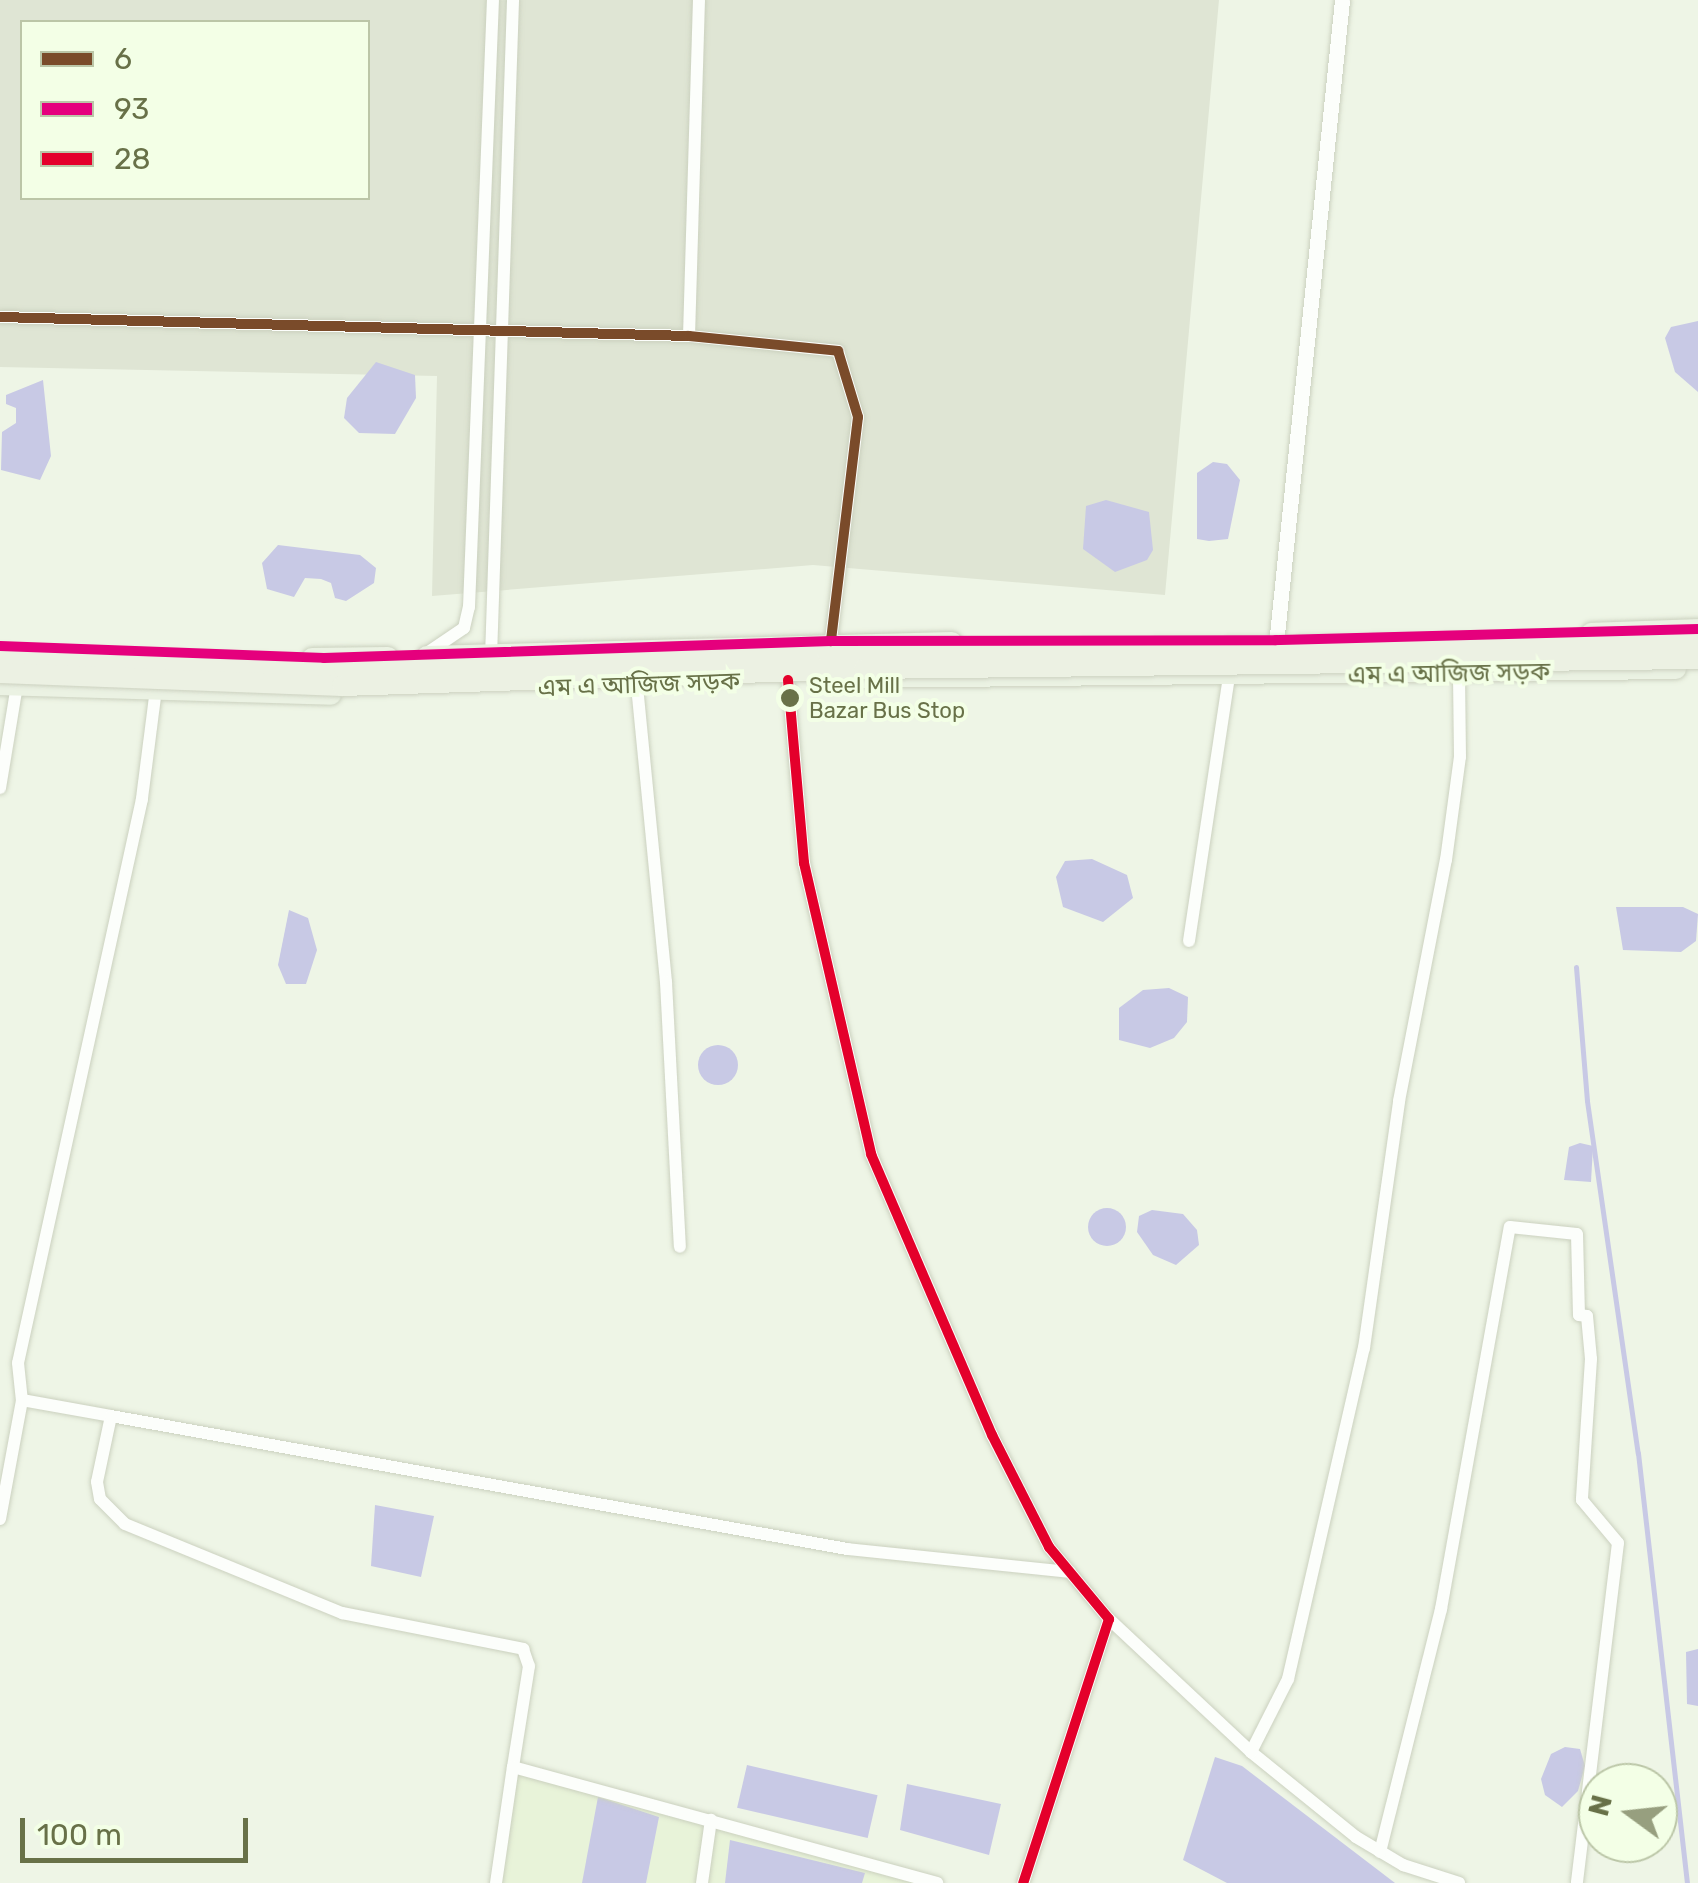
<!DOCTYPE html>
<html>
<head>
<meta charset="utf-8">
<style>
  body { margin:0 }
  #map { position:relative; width:1698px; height:1883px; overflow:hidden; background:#eef5e6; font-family:Rubik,"Noto Sans Bengali",sans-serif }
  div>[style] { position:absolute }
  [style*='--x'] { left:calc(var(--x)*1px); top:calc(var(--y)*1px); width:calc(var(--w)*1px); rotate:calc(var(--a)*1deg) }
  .residential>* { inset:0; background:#e8f3d9 }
  .industrial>* { inset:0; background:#dfe5d4 }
  .water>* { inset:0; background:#c8c9e5; transform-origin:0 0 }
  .round { border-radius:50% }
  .stream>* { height:5px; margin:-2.5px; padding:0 2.5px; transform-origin:2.5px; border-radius:2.5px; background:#c8c9e5 }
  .roads { filter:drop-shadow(0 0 2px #cbd1bf) drop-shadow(0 0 2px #cbd1bf) }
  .minor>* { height:12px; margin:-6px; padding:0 6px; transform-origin:6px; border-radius:6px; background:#fcfefb }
  .tertiary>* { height:15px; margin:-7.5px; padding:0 7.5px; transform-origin:7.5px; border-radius:7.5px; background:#fcfefb }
  .primary>* { height:20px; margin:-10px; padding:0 10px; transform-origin:10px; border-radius:10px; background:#ebf2e3 }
  .bridges { filter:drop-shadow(0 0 2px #ccd1c0) drop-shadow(0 0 2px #ccd1c0) }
  .trunk-bridge>* { height:20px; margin:-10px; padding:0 10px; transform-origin:10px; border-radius:10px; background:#ecf1e3 }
  .bus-1>* { height:10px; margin:-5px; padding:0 5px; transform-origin:5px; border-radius:5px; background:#7a4b2a }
  .bus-2>* { height:10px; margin:-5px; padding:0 5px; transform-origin:5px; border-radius:5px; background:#e5007d }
  .bus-3>* { height:10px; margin:-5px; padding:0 5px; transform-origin:5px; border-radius:5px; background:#e4002b }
  .dots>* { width:28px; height:28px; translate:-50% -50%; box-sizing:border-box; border:5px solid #f3ffe6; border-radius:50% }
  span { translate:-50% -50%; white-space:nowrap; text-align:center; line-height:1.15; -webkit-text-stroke:8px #f3ffe6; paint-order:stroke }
  .bus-label { font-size:22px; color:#687148 }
  .left { translate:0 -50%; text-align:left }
  .street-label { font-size:25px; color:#687148 }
  .legend { position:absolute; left:20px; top:20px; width:350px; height:180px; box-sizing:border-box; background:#f3ffe6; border:2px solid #bbc6a7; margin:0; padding:12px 18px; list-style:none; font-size:30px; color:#687148 }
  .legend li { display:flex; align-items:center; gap:20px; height:50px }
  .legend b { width:50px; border:2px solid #bbc6a7 }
  .north { position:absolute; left:1578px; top:1763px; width:100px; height:100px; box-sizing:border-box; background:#f3ffe6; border:2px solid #bbc6a7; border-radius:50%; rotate:285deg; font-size:28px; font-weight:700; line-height:40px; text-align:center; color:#687148 }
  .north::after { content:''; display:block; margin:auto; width:35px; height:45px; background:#979f7f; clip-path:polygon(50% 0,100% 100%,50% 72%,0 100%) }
  .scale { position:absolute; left:20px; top:1818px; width:228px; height:45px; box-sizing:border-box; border:5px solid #687148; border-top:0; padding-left:12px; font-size:30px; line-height:35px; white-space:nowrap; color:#687148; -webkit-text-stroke:8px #f3ffe6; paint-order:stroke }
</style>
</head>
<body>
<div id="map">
  <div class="residential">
    <i style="clip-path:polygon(513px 1767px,937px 1883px,492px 1883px)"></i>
  </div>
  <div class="industrial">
    <i style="clip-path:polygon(evenodd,0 0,1219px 0,1165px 595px,813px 565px,432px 596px,437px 376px,0 367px,0 0,22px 22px,368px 22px,368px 198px,22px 198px,22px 22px)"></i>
  </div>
  <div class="water">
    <i style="clip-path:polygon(1698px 321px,1698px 392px,1675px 372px,1665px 338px,1671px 327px)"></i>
    <i style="clip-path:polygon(376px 362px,415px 375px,416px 398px,395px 434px,359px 433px,344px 418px,347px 398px)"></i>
    <i style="clip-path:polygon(43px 380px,51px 456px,40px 480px,1px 470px,2px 432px,16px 423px,16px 408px,6px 404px,6px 395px)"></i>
    <i style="clip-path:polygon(1213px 462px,1227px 464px,1240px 480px,1228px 539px,1209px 541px,1197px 539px,1197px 473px)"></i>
    <i style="clip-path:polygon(1106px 500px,1149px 512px,1153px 550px,1147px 560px,1115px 572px,1083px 549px,1086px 506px)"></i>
    <i style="clip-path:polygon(278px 545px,360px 555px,376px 568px,374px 583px,346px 601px,335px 598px,331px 583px,321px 579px,305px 578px,294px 597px,267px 589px,262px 563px)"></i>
    <i style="clip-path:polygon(1092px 859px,1127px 875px,1133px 898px,1103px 922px,1063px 907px,1056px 877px,1065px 861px)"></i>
    <i style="clip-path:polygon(1616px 907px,1683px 907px,1698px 914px,1696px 941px,1681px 952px,1623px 950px)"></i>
    <i style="clip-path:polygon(289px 910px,308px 918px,317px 950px,306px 984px,286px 984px,278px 965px)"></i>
    <i style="clip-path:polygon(1169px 988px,1188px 997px,1187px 1022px,1174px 1038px,1150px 1048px,1119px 1040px,1119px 1008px,1143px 990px)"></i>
    <i class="round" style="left:698px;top:1045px;width:40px;height:40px"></i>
    <i style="clip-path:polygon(1580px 1143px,1593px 1146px,1591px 1182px,1564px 1180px,1569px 1147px)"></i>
    <i class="round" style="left:1088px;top:1208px;width:38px;height:38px"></i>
    <i style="clip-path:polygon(1152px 1210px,1183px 1214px,1197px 1230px,1199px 1245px,1176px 1265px,1153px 1255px,1137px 1232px,1139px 1216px)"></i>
    <i style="clip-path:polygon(375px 1505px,434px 1516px,421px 1577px,371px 1566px)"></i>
    <i style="clip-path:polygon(1698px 1649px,1698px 1706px,1687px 1704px,1686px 1652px)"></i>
    <i style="clip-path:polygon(1565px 1747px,1580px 1749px,1585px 1766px,1578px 1791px,1562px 1807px,1545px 1795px,1541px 1779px,1551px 1754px)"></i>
    <i style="clip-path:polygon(1215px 1757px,1242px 1766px,1395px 1883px,1227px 1883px,1183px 1860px)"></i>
    <i style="left:747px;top:1765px;width:134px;height:44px;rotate:13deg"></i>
    <i style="clip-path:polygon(907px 1784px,1001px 1804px,989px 1855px,900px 1830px)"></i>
    <i style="clip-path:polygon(598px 1797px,659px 1817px,646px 1883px,582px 1883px)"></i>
    <i style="clip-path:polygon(730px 1840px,865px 1873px,862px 1883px,725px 1883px)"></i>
  </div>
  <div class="stream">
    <i style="--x:1576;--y:967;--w:134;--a:85.3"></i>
    <i style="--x:1587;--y:1101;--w:356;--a:81.8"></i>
    <i style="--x:1638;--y:1453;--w:433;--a:83.5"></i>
  </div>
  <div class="roads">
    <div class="minor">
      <i style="--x:0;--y:317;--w:689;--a:1.58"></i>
      <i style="--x:689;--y:336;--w:150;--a:5.7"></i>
      <i style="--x:838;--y:351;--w:69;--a:73.1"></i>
      <i style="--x:858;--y:417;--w:226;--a:96.9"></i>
      <i style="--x:689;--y:336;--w:336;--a:-88.3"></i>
      <i style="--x:430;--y:651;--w:41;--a:-34.1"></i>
      <i style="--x:464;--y:628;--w:22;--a:-77"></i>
      <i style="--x:469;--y:607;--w:607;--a:-87.74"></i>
      <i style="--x:491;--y:657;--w:657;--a:-88.08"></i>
      <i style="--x:788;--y:680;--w:184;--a:85"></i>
      <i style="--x:804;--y:863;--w:299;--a:77"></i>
      <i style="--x:871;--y:1154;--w:306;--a:66.7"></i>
      <i style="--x:992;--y:1435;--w:126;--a:63"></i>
      <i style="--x:1049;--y:1547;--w:94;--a:50.2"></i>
      <i style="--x:1109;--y:1619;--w:278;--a:108"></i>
      <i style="--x:637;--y:686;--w:297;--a:84.4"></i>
      <i style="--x:666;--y:982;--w:265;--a:87"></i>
      <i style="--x:156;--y:689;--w:111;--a:97.3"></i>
      <i style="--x:142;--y:799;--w:577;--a:102.4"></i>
      <i style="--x:18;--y:1363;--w:37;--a:84"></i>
      <i style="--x:22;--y:1400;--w:90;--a:10.2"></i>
      <i style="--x:111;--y:1416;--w:67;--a:102"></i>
      <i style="--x:97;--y:1482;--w:17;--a:80"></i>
      <i style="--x:100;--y:1499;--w:35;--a:45"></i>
      <i style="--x:125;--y:1524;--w:235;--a:22.3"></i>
      <i style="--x:342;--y:1613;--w:185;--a:11.2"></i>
      <i style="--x:523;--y:1649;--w:18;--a:71"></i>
      <i style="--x:529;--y:1666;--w:102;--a:99"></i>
      <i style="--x:513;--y:1767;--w:440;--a:15.3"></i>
      <i style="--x:0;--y:788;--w:104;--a:-80.6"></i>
      <i style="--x:1189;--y:941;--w:266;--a:-81.4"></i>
      <i style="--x:111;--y:1416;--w:748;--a:10.24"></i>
      <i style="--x:847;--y:1549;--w:224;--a:5.9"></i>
      <i style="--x:0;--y:1519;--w:121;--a:-79.5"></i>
      <i style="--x:1109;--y:1619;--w:195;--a:43.1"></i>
      <i style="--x:1251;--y:1752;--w:135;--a:39"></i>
      <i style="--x:1356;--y:1837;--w:55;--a:30.8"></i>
      <i style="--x:1403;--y:1865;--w:59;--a:17.8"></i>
      <i style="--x:1251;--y:1752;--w:82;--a:-63.1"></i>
      <i style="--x:1288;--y:1679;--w:340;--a:-77.1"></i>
      <i style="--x:1364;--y:1348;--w:249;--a:-81.9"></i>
      <i style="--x:1399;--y:1101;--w:246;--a:-79"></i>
      <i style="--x:1446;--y:860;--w:104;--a:-82.3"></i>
      <i style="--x:1460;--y:757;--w:84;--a:-90.7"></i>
      <i style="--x:1380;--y:1852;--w:251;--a:-75.9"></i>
      <i style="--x:1441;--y:1609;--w:388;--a:-79.8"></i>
      <i style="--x:1510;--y:1227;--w:67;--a:6"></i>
      <i style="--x:1577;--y:1234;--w:81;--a:88.6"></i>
      <i style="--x:1579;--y:1315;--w:8;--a:7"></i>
      <i style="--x:1587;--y:1316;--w:43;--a:84.7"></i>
      <i style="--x:1591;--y:1359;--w:141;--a:93.7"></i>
      <i style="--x:1582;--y:1500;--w:56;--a:50.1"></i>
      <i style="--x:1618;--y:1543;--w:342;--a:96.9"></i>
      <i style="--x:496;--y:1883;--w:117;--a:-81.7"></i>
      <i style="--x:702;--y:1883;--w:64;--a:-81.9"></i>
    </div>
    <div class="tertiary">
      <i style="--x:1275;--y:654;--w:657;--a:-84.15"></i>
    </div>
    <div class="primary">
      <i style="--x:1591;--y:633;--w:107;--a:-2.1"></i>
      <i style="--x:427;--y:656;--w:525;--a:-1.53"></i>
      <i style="--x:312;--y:658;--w:76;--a:-0.8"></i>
      <i style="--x:855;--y:678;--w:821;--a:-0.63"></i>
      <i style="--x:0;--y:685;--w:331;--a:1.7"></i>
    </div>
  </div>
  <div class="bridges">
    <div class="trunk-bridge">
      <i style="--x:0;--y:656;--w:344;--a:2"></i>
      <i style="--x:344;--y:668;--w:483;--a:-1.8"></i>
      <i style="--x:827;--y:653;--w:871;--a:-0.79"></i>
      <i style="--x:0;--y:673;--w:342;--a:2.2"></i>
      <i style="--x:342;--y:686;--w:522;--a:-1.87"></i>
      <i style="--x:864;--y:669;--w:834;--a:-0.69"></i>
    </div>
  </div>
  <div class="bus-1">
    <i style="--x:0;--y:317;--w:689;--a:1.58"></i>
    <i style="--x:689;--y:336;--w:150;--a:5.7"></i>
    <i style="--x:838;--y:351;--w:69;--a:73.1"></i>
    <i style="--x:858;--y:417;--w:226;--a:96.9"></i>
  </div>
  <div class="bus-2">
    <i style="--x:0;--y:646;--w:324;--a:2.1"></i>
    <i style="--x:324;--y:658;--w:507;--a:-1.92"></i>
    <i style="--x:831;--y:641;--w:445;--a:-0.1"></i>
    <i style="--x:1276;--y:640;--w:422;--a:-1.5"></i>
  </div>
  <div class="bus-3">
    <i style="--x:788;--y:680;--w:184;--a:85"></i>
    <i style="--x:804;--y:863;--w:299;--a:77"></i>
    <i style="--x:871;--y:1154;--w:306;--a:66.7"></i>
    <i style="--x:992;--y:1435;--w:126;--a:63"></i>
    <i style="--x:1049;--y:1547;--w:94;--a:50.2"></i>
    <i style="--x:1109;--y:1619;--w:278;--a:108"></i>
  </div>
  <div class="dots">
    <i style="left:790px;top:698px;background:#687148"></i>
  </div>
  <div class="bus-label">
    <span class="left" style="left:809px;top:698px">Steel Mill<br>Bazar Bus Stop</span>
  </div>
  <div class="street-label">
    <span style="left:1449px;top:674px;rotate:-1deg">এম এ আজিজ সড়ক</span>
    <span style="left:639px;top:685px;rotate:-2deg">এম এ আজিজ সড়ক</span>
  </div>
  <ul class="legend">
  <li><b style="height:12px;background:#7a4b2a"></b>6</li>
  <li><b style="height:12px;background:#e5007d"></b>93</li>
  <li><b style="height:12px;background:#e4002b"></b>28</li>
  </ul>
  <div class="north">N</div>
  <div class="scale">100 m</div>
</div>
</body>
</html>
